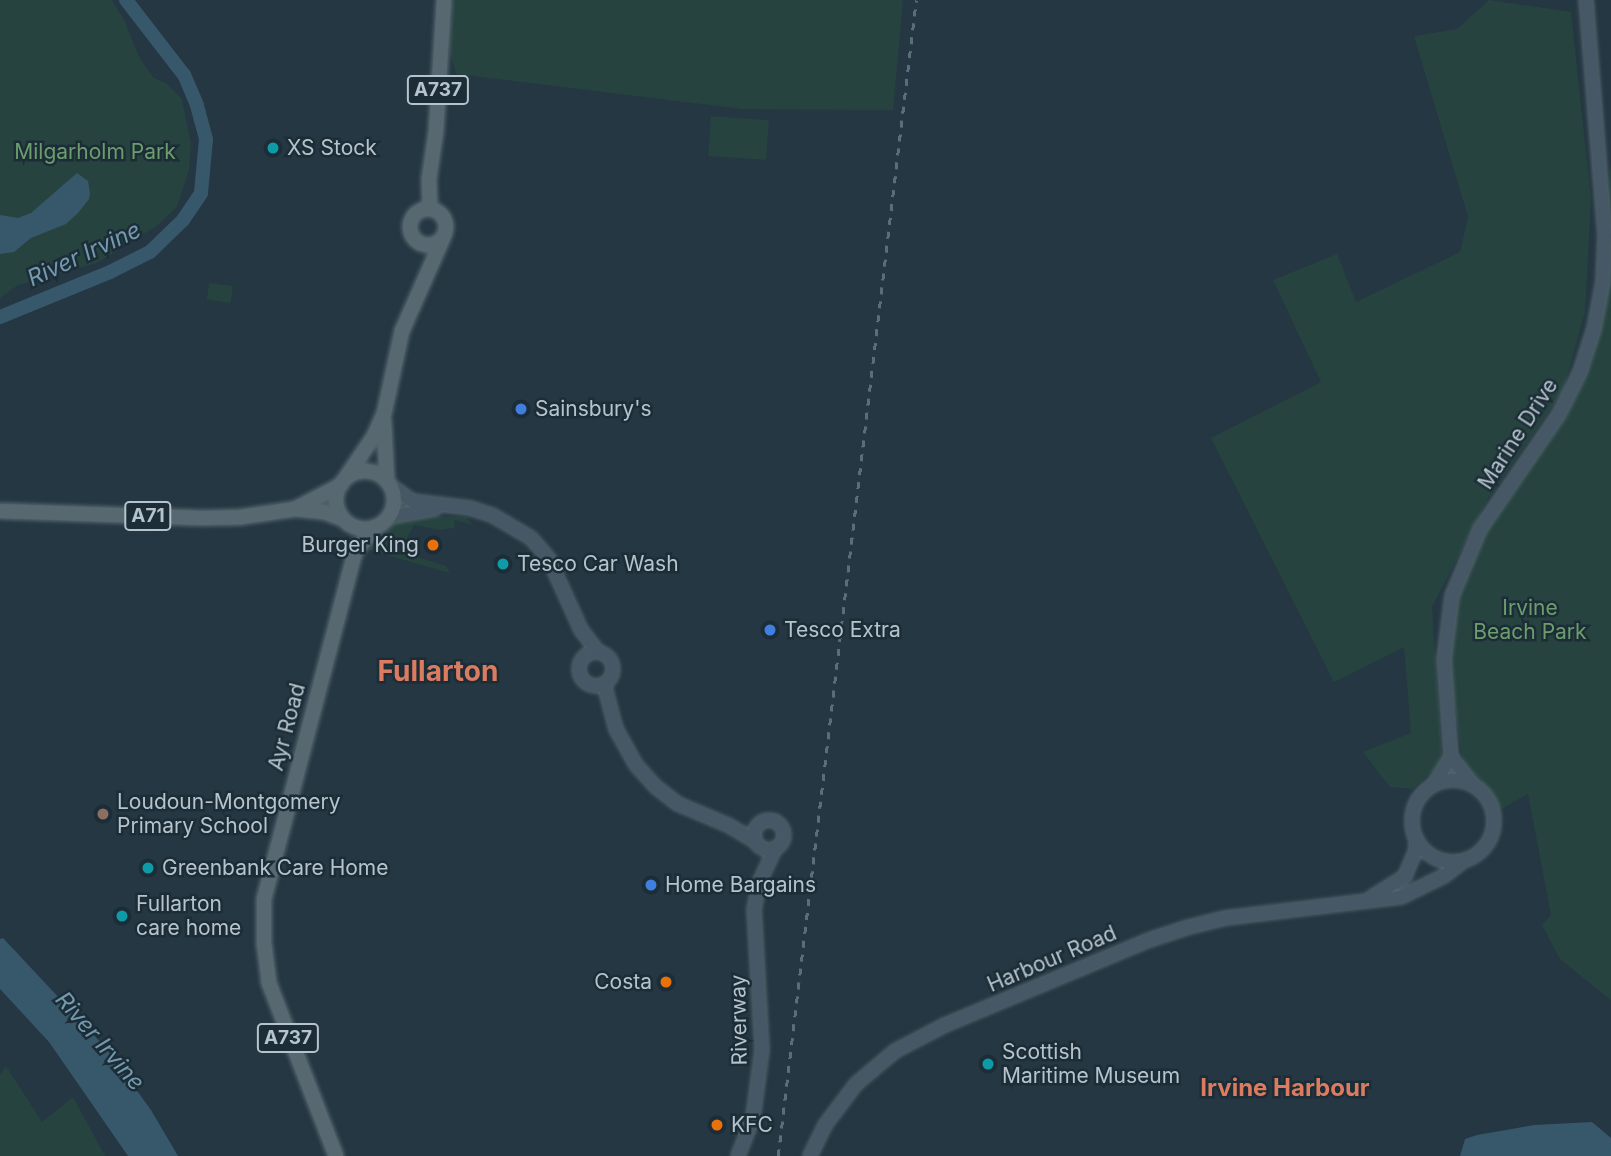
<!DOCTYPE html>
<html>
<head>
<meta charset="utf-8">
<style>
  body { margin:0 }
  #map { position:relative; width:1611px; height:1156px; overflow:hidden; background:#243742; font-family:Inter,sans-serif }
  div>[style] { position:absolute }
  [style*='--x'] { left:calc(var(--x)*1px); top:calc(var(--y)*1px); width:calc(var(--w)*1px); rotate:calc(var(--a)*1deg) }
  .green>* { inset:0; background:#264340; transform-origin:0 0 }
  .water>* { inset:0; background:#37576a }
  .river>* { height:14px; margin:-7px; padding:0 7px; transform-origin:7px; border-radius:7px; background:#37576a }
  .roads { filter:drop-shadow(0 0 2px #56666f) drop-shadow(0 0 2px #56666f) }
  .secondary>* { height:12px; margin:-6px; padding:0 6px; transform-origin:6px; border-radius:6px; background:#465865 }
  .secondary>.ring { margin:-6px; padding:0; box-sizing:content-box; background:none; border:12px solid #465865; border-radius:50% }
  .primary>* { height:14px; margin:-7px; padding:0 7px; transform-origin:7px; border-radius:7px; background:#576871 }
  .primary>.ring { margin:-7px; padding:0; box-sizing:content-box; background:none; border:14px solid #576871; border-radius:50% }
  .rail>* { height:2.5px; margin-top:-1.25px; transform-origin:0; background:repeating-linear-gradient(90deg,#5a6d79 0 7px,transparent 0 14px) }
  .dots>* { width:19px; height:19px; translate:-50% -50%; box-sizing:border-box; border:4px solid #1d2d37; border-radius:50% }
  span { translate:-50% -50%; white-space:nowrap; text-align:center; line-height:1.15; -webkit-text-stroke:5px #1d2d37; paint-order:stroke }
  .shield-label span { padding:2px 5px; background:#1d2d37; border:2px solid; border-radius:5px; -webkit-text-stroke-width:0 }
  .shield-label { font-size:19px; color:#b5c3cc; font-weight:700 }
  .poi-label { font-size:21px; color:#b5c3cc }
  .left { translate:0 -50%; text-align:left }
  .right { translate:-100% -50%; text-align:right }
  .park-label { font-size:21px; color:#6b9e6c }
  .street-label { font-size:21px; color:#b5c3cc }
  .water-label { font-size:23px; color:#749ab0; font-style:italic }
  .quarter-label { font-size:24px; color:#db7c61; font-weight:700 }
  .district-label { font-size:28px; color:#db7c61; font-weight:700 }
</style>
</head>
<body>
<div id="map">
  <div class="green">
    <i style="clip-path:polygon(0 0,112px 0,124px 20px,140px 59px,154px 78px,166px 83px,182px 99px,191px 144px,189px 170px,177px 207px,158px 225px,97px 263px,18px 285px,0 298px)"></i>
    <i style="clip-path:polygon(450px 0,903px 0,893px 110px,742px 109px,456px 74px,447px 43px)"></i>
    <i style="clip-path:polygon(1489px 0,1571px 12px,1591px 199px,1585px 312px,1563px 391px,1487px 500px,1432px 607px,1442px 762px,1412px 789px,1390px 787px,1363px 752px,1411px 733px,1404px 647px,1334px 682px,1211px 438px,1321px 382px,1273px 280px,1337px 254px,1356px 302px,1460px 252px,1468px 217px,1414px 36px,1457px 29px)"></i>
    <i style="left:711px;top:116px;width:58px;height:40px;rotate:4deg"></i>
    <i style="clip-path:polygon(1611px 160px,1611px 1000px,1560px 959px,1542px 925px,1551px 915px,1528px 794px,1494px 813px,1488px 798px,1466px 782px,1450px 673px,1452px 596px,1461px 571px,1578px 385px,1598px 306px)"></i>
    <i style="left:209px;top:283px;width:24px;height:17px;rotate:7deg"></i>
    <i style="clip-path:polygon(436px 516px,466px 517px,473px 525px,455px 520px,454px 528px,440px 530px,414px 525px,404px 544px,405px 553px,446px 566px,450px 573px,369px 550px,373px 537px,396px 522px)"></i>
    <i style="clip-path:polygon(6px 1066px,42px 1122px,73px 1097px,105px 1156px,0 1156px,0 1075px)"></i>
  </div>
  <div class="water">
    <i style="clip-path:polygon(77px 173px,88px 181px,90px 193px,89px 199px,78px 213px,66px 224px,31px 238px,14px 252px,0 254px,0 215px,18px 218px,31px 213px)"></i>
    <i style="clip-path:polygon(3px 938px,105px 1047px,151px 1110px,178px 1156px,128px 1156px,49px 1042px,0 989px,0 939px)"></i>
    <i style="clip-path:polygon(1592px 1122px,1611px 1138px,1611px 1156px,1460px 1156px,1465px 1139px,1477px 1135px,1534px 1125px)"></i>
  </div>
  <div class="river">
    <i style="--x:0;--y:317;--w:119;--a:-22.2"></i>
    <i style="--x:110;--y:272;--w:45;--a:-26.6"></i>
    <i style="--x:150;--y:252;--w:46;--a:-44.1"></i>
    <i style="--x:183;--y:220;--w:32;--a:-56"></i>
    <i style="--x:201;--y:193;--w:54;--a:-84.7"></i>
    <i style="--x:206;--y:139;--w:35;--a:-105"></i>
    <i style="--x:197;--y:105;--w:33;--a:-113"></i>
    <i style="--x:184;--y:75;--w:95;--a:-127.7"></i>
  </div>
  <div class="roads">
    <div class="secondary">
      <i style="--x:390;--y:485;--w:27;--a:36"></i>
      <i style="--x:412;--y:501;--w:58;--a:6.9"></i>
      <i style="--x:470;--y:508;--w:23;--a:18"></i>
      <i style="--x:492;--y:515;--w:45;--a:30.5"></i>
      <i style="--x:531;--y:538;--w:28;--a:49"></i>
      <i style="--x:549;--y:559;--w:78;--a:65.7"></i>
      <i style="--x:581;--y:630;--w:28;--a:52"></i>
      <i style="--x:389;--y:517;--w:47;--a:-9.9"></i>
      <i class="ring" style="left:579px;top:652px;width:22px;height:22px"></i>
      <i style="--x:604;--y:684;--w:47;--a:75.1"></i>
      <i style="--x:616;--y:729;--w:41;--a:60.9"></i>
      <i style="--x:636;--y:765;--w:30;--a:48"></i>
      <i style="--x:656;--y:787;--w:28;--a:38"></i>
      <i style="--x:678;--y:804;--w:54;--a:22.8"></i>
      <i style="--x:728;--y:825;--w:31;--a:31"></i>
      <i style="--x:1451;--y:757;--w:34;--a:52"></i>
      <i class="ring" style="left:1412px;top:780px;width:70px;height:70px"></i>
      <i style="--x:1433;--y:785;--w:33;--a:-57"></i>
      <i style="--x:1451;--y:757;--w:97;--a:-94.1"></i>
      <i style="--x:1444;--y:660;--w:64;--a:-82.9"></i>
      <i style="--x:1452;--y:596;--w:73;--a:-67.3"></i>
      <i style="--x:1480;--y:529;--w:140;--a:-55.5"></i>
      <i style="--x:1559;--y:414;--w:47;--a:-63.4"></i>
      <i style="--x:1580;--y:372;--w:45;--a:-72"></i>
      <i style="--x:1594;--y:329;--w:48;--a:-79.2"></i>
      <i style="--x:1603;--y:282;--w:47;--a:-87.6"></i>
      <i style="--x:1605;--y:235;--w:236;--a:-94.6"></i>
      <i class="ring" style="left:754px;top:820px;width:18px;height:18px"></i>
      <i style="--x:1372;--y:897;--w:39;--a:-32"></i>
      <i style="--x:1405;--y:876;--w:28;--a:-67"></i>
      <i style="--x:1416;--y:850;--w:12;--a:-90"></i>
      <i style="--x:738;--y:1156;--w:41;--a:-68.5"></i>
      <i style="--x:753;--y:1118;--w:69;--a:-82.5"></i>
      <i style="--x:762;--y:1050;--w:141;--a:-93.2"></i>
      <i style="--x:754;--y:909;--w:29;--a:-78"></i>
      <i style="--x:760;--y:881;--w:35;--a:-65"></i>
      <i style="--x:810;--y:1156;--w:34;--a:-64"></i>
      <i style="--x:825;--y:1125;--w:51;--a:-52.9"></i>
      <i style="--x:856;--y:1084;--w:51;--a:-40.2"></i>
      <i style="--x:895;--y:1051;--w:56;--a:-27.5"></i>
      <i style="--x:945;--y:1025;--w:221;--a:-22.6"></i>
      <i style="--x:1149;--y:940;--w:38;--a:-18"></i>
      <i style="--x:1185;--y:928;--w:41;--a:-14"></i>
      <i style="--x:1225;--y:918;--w:177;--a:-6.8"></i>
      <i style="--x:1401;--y:897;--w:48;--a:-26"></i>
      <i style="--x:1444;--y:876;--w:24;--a:-38"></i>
    </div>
    <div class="primary">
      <i class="ring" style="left:410px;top:209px;width:22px;height:22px"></i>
      <i style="--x:430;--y:209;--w:30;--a:-92"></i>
      <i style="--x:429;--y:179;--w:49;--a:-81.7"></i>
      <i style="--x:436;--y:131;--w:131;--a:-86.5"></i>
      <i style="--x:384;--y:422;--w:60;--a:87.1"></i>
      <i class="ring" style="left:336px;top:471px;width:44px;height:44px"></i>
      <i style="--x:345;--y:479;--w:52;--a:-56"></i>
      <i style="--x:374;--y:436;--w:24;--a:-66"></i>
      <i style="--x:384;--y:414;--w:85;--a:-77.8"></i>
      <i style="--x:402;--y:331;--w:102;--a:-66.2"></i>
      <i style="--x:295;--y:509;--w:52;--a:-27.6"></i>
      <i style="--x:0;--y:511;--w:202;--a:2"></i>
      <i style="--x:202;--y:518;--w:39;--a:-1"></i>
      <i style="--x:241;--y:517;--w:55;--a:-8.4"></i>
      <i style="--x:295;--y:509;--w:29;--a:6"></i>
      <i style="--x:324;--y:512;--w:20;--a:20"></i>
      <i style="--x:336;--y:1156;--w:186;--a:-111.2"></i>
      <i style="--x:269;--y:983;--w:38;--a:-97"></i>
      <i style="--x:264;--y:945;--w:46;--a:-90"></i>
      <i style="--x:264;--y:899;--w:359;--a:-75.3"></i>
      <i style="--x:355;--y:552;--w:33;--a:-50"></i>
    </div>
  </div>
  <div class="rail">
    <i style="--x:778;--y:1156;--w:1164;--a:-83.19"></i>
  </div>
  <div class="dots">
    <i style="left:273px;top:148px;background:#0f9aa8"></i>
    <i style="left:521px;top:409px;background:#3f7fe0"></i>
    <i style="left:433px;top:545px;background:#e8710a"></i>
    <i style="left:503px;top:564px;background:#0f9aa8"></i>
    <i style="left:770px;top:630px;background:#3f7fe0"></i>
    <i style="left:103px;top:814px;background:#8d6e63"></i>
    <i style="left:148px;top:868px;background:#0f9aa8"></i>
    <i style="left:651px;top:885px;background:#3f7fe0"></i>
    <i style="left:122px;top:916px;background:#0f9aa8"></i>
    <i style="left:666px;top:982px;background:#e8710a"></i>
    <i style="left:988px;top:1064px;background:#0f9aa8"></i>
    <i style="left:717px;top:1125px;background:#e8710a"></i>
  </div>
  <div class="shield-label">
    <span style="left:438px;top:90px">A737</span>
    <span style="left:148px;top:516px">A71</span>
    <span style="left:288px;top:1038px">A737</span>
  </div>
  <div class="poi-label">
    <span class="left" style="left:287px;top:148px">XS Stock</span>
    <span class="left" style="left:535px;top:409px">Sainsbury's</span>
    <span class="right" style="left:419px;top:545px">Burger King</span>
    <span class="left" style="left:517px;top:564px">Tesco Car Wash</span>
    <span class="left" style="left:784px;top:630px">Tesco Extra</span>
    <span class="left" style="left:117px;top:814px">Loudoun-Montgomery<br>Primary School</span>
    <span class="left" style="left:162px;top:868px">Greenbank Care Home</span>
    <span class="left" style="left:665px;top:885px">Home Bargains</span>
    <span class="left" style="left:136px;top:916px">Fullarton<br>care home</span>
    <span class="right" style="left:652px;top:982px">Costa</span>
    <span class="left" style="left:1002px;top:1064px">Scottish<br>Maritime Museum</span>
    <span class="left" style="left:731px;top:1125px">KFC</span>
  </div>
  <div class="park-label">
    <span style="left:95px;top:152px">Milgarholm Park</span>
    <span style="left:1530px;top:620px">Irvine<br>Beach Park</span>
  </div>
  <div class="street-label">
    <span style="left:1518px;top:434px;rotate:-57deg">Marine Drive</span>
    <span style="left:287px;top:727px;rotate:-75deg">Ayr Road</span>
    <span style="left:1052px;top:959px;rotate:-23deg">Harbour Road</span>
    <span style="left:739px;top:1020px;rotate:-91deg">Riverway</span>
  </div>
  <div class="water-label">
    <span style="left:84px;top:254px;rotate:-25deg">River Irvine</span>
    <span style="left:100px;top:1041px;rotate:49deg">River Irvine</span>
  </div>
  <div class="quarter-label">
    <span style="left:1285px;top:1088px">Irvine Harbour</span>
  </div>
  <div class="district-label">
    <span style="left:438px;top:671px">Fullarton</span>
  </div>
</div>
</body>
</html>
